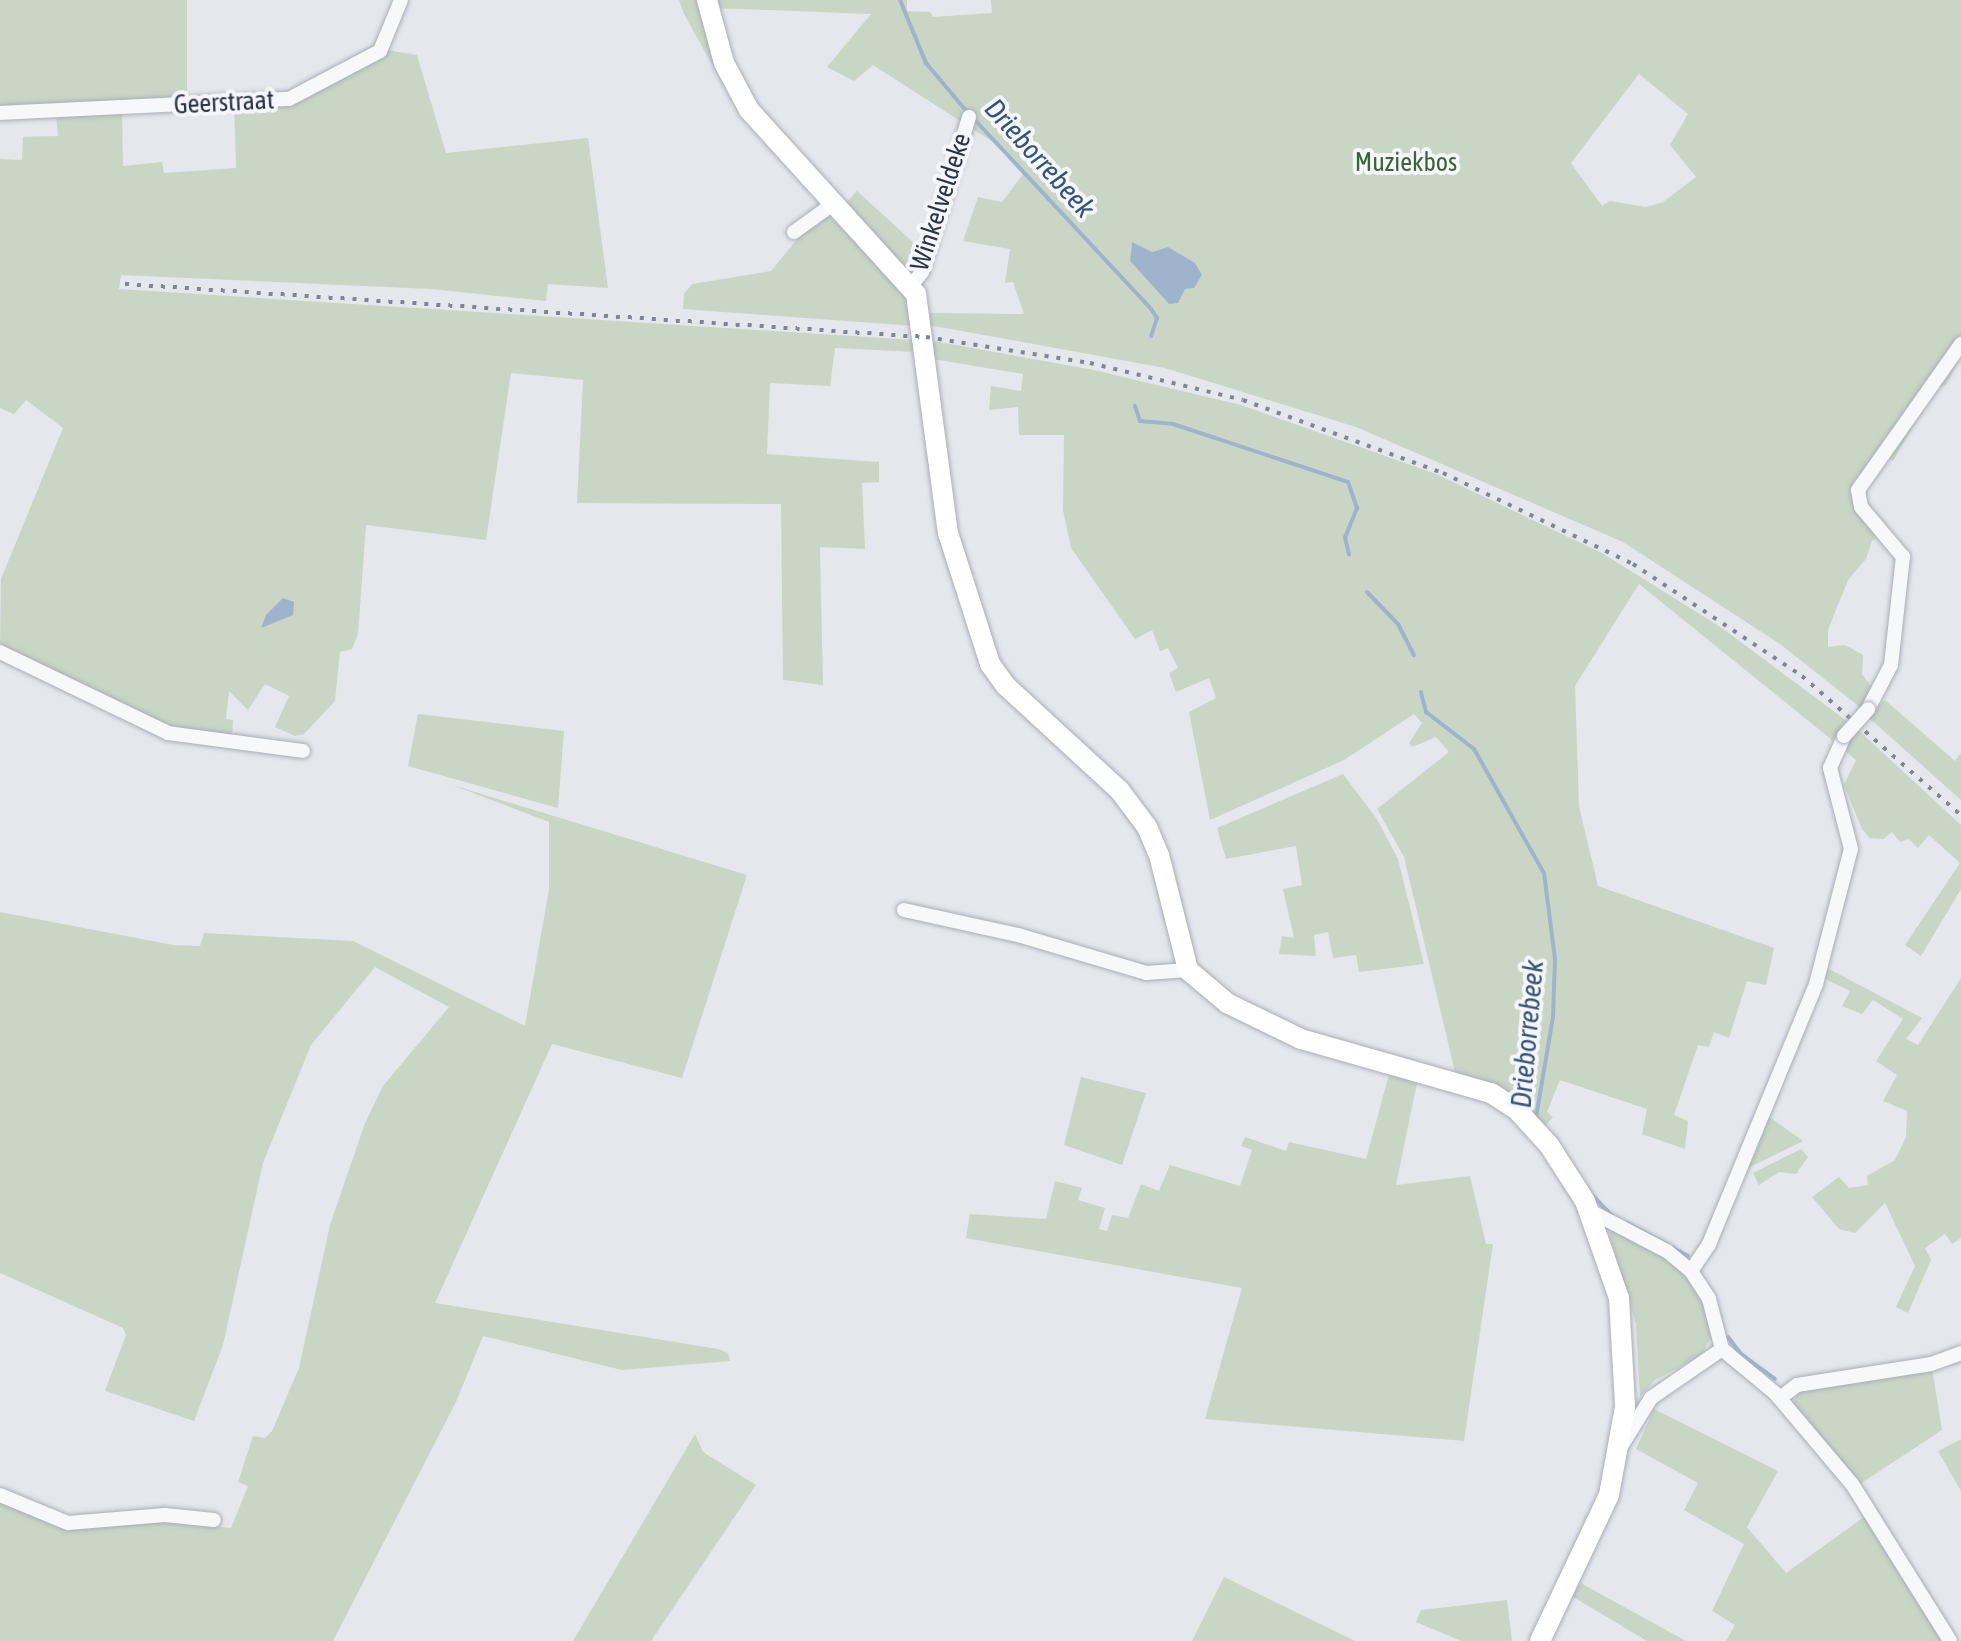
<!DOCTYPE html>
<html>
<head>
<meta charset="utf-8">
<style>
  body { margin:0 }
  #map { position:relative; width:1961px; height:1641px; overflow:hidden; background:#e4e7ec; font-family:"Asap Condensed",sans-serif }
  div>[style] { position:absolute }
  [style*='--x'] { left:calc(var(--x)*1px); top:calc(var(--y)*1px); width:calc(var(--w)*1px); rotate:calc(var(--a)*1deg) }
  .green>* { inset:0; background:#c9d6c5; transform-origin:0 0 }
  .water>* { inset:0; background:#9fb4cc }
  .stream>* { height:4px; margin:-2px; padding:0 2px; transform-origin:2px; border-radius:2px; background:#9fb4cc }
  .roads { filter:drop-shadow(0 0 2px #a9aeb7) drop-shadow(0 0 2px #a9aeb7) }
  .street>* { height:14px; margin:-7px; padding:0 7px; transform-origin:7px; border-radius:7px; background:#f7f8fa }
  .secondary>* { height:20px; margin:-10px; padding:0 10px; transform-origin:10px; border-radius:10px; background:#fff }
  .rail>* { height:4px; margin-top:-2px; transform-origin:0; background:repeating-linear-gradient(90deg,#7d8696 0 4px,transparent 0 12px) }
  .bridges { filter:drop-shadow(0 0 2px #a9aeb7) drop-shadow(0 0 2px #a9aeb7) }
  .street-bridge>* { height:14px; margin:-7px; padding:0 7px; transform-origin:7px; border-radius:7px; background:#f7f8fa }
  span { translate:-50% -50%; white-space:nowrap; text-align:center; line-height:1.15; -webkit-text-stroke:8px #f4f6f9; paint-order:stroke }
  .street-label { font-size:26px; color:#2b3445 }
  .park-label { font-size:26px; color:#3f6138 }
  .water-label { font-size:28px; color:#34527a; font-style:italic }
</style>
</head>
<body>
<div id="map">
  <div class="green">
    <i style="left:0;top:0;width:187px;height:108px"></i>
    <i style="clip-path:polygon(679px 0,699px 0,738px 111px,684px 14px)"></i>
    <i style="clip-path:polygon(evenodd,712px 0,907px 0,907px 11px,930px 12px,933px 17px,992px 13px,991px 0,1961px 0,1961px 356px,1946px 385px,1934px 389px,1893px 461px,1878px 451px,1853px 482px,1854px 499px,1884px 533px,1872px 541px,1866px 559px,1848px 580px,1828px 630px,1828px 647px,1845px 645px,1863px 655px,1862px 674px,1875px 692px,1861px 708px,1780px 644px,1623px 542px,1356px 427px,1165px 368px,929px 325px,930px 313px,1024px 314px,1013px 282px,1005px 283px,1010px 249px,963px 241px,978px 197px,1002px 202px,1023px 174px,996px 144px,873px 65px,854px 81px,827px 67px,871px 14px,713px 8px,712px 0,1639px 74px,1688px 114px,1670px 145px,1696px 177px,1663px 202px,1646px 207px,1610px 201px,1602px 206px,1571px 163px,1639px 74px,712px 0,1132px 243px,1152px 252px,1168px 247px,1201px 274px,1169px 304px,1130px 261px,1132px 243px)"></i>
    <i style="clip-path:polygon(386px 50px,417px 55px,446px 153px,588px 138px,608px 288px,548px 284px,546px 301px,431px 289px,121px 275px,119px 289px,914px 340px,915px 352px,835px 348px,830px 386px,770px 383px,767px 454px,879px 462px,879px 482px,862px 483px,865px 549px,820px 547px,823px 685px,783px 680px,781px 504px,577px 503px,583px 380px,511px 373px,486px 540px,366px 525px,358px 634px,352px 649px,340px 652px,335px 701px,304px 734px,295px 736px,275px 727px,289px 696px,265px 684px,248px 710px,229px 691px,226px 719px,233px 720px,232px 738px,163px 725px,0 647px,1px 579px,63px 428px,26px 400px,14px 414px,0 408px,0 159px,22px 160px,23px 137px,58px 136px,56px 114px,122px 112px,123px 166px,162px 162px,164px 173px,236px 168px,234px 106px,282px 107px,310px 96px)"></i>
    <i style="clip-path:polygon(857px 191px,925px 253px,912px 276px,843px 206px)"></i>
    <i style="clip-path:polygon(827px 214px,908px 295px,914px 326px,683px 309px,684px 294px,692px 284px,771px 271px,803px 232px)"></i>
    <i style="clip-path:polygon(928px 340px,1094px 370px,1241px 405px,1436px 474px,1602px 553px,1722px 628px,1848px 722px,1832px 740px,1639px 584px,1575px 686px,1579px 806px,1598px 886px,1774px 948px,1766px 985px,1747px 981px,1729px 1038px,1714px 1032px,1709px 1047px,1698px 1045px,1674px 1115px,1688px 1121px,1685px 1149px,1642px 1134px,1647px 1109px,1560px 1080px,1547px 1112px,1553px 1117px,1542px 1130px,1501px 1086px,1455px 1072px,1404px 857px,1377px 809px,1449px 752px,1436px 737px,1412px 747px,1409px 743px,1422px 723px,1414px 714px,1344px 760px,1210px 820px,1189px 712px,1216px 698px,1209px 678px,1176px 692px,1169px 673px,1178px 668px,1168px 648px,1160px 651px,1152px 630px,1135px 639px,1071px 548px,1063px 510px,1064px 435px,1019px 435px,1018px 407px,989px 410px,991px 386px,1021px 391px,1023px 374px,927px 358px)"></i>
    <i style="clip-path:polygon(1885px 700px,1955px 761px,1961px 753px,1961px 800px,1868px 717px)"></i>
    <i style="clip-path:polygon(418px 714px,564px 731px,558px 808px,408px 766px)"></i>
    <i style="clip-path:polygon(1856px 728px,1961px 825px,1961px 889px,1921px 956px,1905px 945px,1960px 863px,1929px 835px,1918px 848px,1909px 839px,1900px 842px,1892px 832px,1883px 839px,1870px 838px,1862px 829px,1844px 785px,1856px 760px,1842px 748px)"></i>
    <i style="clip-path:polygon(1343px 774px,1377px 819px,1398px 859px,1424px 964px,1359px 972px,1356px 955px,1333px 958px,1328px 932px,1314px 935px,1316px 956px,1279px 954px,1282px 936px,1294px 938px,1283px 889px,1302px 885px,1296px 846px,1226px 859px,1217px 828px)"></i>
    <i style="clip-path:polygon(452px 785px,747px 875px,682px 1078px,552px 1044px,435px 1303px,718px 1349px,728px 1353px,730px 1361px,622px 1370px,483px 1336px,456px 1402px,333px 1641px,0 1641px,0 1499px,61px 1527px,163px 1520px,231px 1528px,248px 1486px,238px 1482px,253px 1436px,265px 1438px,272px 1431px,299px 1368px,330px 1225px,365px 1123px,383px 1086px,449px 1007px,375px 967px,311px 1045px,263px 1163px,223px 1345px,194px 1421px,105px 1391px,126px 1335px,123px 1328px,0 1273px,0 912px,173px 945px,200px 946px,204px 933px,353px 941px,525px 1026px,549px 889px,549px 822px)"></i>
    <i style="clip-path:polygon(1829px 969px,1922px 1018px,1906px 1039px,1918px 1045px,1961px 978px,1961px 1238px,1952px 1244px,1945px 1234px,1925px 1248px,1931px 1260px,1908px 1313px,1896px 1307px,1915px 1266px,1885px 1203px,1855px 1233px,1839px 1229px,1812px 1197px,1839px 1177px,1849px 1188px,1868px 1185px,1867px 1176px,1895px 1160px,1906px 1137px,1907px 1111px,1883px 1101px,1897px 1075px,1876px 1061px,1903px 1019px,1873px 1000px,1862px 1014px,1842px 1006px,1850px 991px,1823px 978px)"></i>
    <i style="clip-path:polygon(1390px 1071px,1418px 1078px,1396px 1185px,1470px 1176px,1486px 1244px,1493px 1244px,1464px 1441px,1205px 1419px,1242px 1288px,966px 1238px,970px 1214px,1046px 1219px,1055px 1181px,1082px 1188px,1078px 1200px,1105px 1208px,1099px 1229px,1107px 1231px,1112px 1215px,1128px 1218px,1141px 1184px,1159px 1191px,1170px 1165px,1240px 1186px,1252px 1150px,1241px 1146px,1245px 1137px,1286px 1151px,1289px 1142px,1366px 1159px)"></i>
    <i style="clip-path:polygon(1081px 1077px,1146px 1093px,1122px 1165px,1064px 1145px)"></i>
    <i style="clip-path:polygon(1767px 1115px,1803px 1141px,1748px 1168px)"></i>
    <i style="clip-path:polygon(1801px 1149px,1808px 1157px,1796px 1174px,1779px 1172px,1759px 1185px,1753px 1173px)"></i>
    <i style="clip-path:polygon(1614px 1229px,1681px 1268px,1699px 1292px,1714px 1331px,1701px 1356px,1655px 1380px,1640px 1397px,1636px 1324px,1609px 1234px)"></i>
    <i style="clip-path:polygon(1932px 1368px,1942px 1430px,1860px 1484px,1793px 1405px,1798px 1392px)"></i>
    <i style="clip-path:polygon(1654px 1409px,1778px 1471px,1747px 1527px,1786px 1573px,1867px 1515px,1944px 1641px,1726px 1641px,1735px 1625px,1712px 1611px,1744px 1544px,1684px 1510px,1698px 1483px,1636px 1449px)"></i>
    <i style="clip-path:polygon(695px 1434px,703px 1452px,756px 1485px,651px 1641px,573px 1641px)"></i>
    <i style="clip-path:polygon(1961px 1439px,1961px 1491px,1938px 1451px)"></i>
    <i style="clip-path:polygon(1224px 1577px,1355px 1641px,1192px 1641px)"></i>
    <i style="clip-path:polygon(1577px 1581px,1686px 1641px,1647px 1641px,1570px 1595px)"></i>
    <i style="clip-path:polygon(1507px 1600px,1512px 1641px,1461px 1641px,1416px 1622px,1421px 1610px)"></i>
  </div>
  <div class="water">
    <i style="clip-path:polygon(1132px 242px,1152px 252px,1168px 247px,1195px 263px,1202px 275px,1194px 288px,1185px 289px,1178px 303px,1169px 304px,1130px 261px)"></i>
    <i style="clip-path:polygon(283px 598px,294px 602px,293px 615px,261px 628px,266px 615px)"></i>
  </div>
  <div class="stream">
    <i style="--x:900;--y:0;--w:68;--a:67.6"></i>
    <i style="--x:926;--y:63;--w:65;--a:50"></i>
    <i style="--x:974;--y:119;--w:260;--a:47"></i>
    <i style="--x:1151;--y:309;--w:11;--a:56"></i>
    <i style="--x:1157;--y:318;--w:19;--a:108"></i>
    <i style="--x:1135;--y:406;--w:16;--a:72"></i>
    <i style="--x:1140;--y:421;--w:33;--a:5"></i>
    <i style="--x:1173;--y:424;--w:184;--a:18.3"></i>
    <i style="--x:1348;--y:482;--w:28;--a:71"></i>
    <i style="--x:1357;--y:508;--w:31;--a:112"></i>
    <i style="--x:1345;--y:537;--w:18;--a:77"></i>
    <i style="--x:1367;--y:592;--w:45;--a:45.9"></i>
    <i style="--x:1398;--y:624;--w:35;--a:63"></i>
    <i style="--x:1421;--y:692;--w:21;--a:76"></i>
    <i style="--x:1426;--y:712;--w:61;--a:37.6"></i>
    <i style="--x:1474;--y:749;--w:142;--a:60.6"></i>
    <i style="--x:1544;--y:873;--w:87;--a:82.7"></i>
    <i style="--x:1555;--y:959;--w:58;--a:92"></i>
    <i style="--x:1553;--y:1017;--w:102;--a:99.6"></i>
    <i style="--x:1593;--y:1196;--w:28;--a:46"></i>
    <i style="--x:1627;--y:1223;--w:69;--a:28.4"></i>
    <i style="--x:1728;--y:1337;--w:21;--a:53"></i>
    <i style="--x:1741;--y:1354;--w:42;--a:36.3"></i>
  </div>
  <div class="roads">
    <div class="street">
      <i style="--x:0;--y:113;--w:289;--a:-2.8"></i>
      <i style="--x:289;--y:99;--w:103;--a:-27.8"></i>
      <i style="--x:380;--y:51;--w:55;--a:-67.6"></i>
      <i style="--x:794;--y:232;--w:48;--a:-35.7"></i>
      <i style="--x:911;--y:286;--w:18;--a:-52"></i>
      <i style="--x:922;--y:272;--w:162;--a:-73.1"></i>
      <i style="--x:0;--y:652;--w:187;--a:25.7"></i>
      <i style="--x:168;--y:733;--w:136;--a:7.6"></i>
      <i style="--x:1868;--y:709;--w:50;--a:-62.4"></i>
      <i style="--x:1891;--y:665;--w:109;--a:-83.7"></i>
      <i style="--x:1903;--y:557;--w:65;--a:-130"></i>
      <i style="--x:1861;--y:507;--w:17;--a:-100"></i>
      <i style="--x:1858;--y:490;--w:179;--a:-54.8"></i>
      <i style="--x:904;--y:910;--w:117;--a:12.4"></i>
      <i style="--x:1018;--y:935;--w:134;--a:16.5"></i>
      <i style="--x:1146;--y:973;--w:42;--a:-4.1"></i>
      <i style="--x:1590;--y:1211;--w:87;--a:27.5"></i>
      <i style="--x:1667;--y:1251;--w:31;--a:40"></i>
      <i style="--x:1691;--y:1271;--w:33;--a:57"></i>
      <i style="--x:1709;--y:1299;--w:52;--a:75.4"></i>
      <i style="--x:1691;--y:1271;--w:32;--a:-56"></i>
      <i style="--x:1709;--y:1244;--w:281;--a:-67.6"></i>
      <i style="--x:1816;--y:984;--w:139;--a:-75.5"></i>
      <i style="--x:1851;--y:849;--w:84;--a:-104.5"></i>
      <i style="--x:1830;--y:768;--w:35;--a:-66"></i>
      <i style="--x:1722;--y:1349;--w:69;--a:39.7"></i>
      <i style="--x:1775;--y:1393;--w:119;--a:49.8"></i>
      <i style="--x:1852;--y:1484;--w:185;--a:58"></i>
      <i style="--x:1780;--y:1398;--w:21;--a:-37"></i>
      <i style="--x:1797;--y:1385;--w:136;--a:-8.9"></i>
      <i style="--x:1931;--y:1364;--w:32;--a:-20"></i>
      <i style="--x:1620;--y:1448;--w:59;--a:-58.2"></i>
      <i style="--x:1651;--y:1398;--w:86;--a:-34.6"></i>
      <i style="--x:0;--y:1495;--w:74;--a:22.4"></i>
      <i style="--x:68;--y:1523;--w:97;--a:-4.7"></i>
      <i style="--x:165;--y:1515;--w:49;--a:5.8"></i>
    </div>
    <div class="secondary">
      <i style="--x:707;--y:0;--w:65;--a:74.9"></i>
      <i style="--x:724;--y:63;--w:53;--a:62"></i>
      <i style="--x:749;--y:110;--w:248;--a:47.8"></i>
      <i style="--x:916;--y:294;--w:241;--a:82.4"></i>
      <i style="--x:948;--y:533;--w:138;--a:72.2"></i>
      <i style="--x:990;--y:664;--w:27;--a:54"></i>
      <i style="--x:1006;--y:686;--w:155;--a:42.6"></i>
      <i style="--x:1120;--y:791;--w:45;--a:53.1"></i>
      <i style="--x:1147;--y:827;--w:30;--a:67"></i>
      <i style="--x:1159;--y:855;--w:119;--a:75.8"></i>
      <i style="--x:1188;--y:970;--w:51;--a:40.2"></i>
      <i style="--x:1227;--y:1003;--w:82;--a:25.9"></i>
      <i style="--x:1301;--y:1039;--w:198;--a:15.9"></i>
      <i style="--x:1491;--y:1093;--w:31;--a:33"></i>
      <i style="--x:1517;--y:1110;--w:47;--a:47.6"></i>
      <i style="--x:1549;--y:1145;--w:67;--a:57.3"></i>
      <i style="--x:1585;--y:1201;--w:103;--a:70.7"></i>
      <i style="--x:1619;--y:1298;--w:109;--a:86.8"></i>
      <i style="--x:1625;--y:1407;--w:89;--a:100.3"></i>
      <i style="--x:1609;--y:1495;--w:161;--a:115.3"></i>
    </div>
  </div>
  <div class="rail">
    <i style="--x:125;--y:284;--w:803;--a:3.79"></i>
    <i style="--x:926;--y:337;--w:166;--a:9"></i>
    <i style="--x:1090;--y:363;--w:157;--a:13.6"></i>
    <i style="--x:1243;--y:400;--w:213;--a:20.1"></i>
    <i style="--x:1443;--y:473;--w:211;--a:25.6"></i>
    <i style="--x:1633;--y:564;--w:203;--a:33.5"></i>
    <i style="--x:1802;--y:676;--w:211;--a:41.2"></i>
  </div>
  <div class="bridges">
    <div class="street-bridge">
      <i style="--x:1844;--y:736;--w:36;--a:-48"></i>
    </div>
  </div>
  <div class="street-label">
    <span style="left:224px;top:103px;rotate:-3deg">Geerstraat</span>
    <span style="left:941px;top:202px;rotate:-72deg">Winkelveldeke</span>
  </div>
  <div class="park-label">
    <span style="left:1406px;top:163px">Muziekbos</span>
  </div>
  <div class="water-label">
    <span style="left:1040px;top:158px;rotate:48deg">Drieborrebeek</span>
    <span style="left:1527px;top:1034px;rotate:-85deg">Drieborrebeek</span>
  </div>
</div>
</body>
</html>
